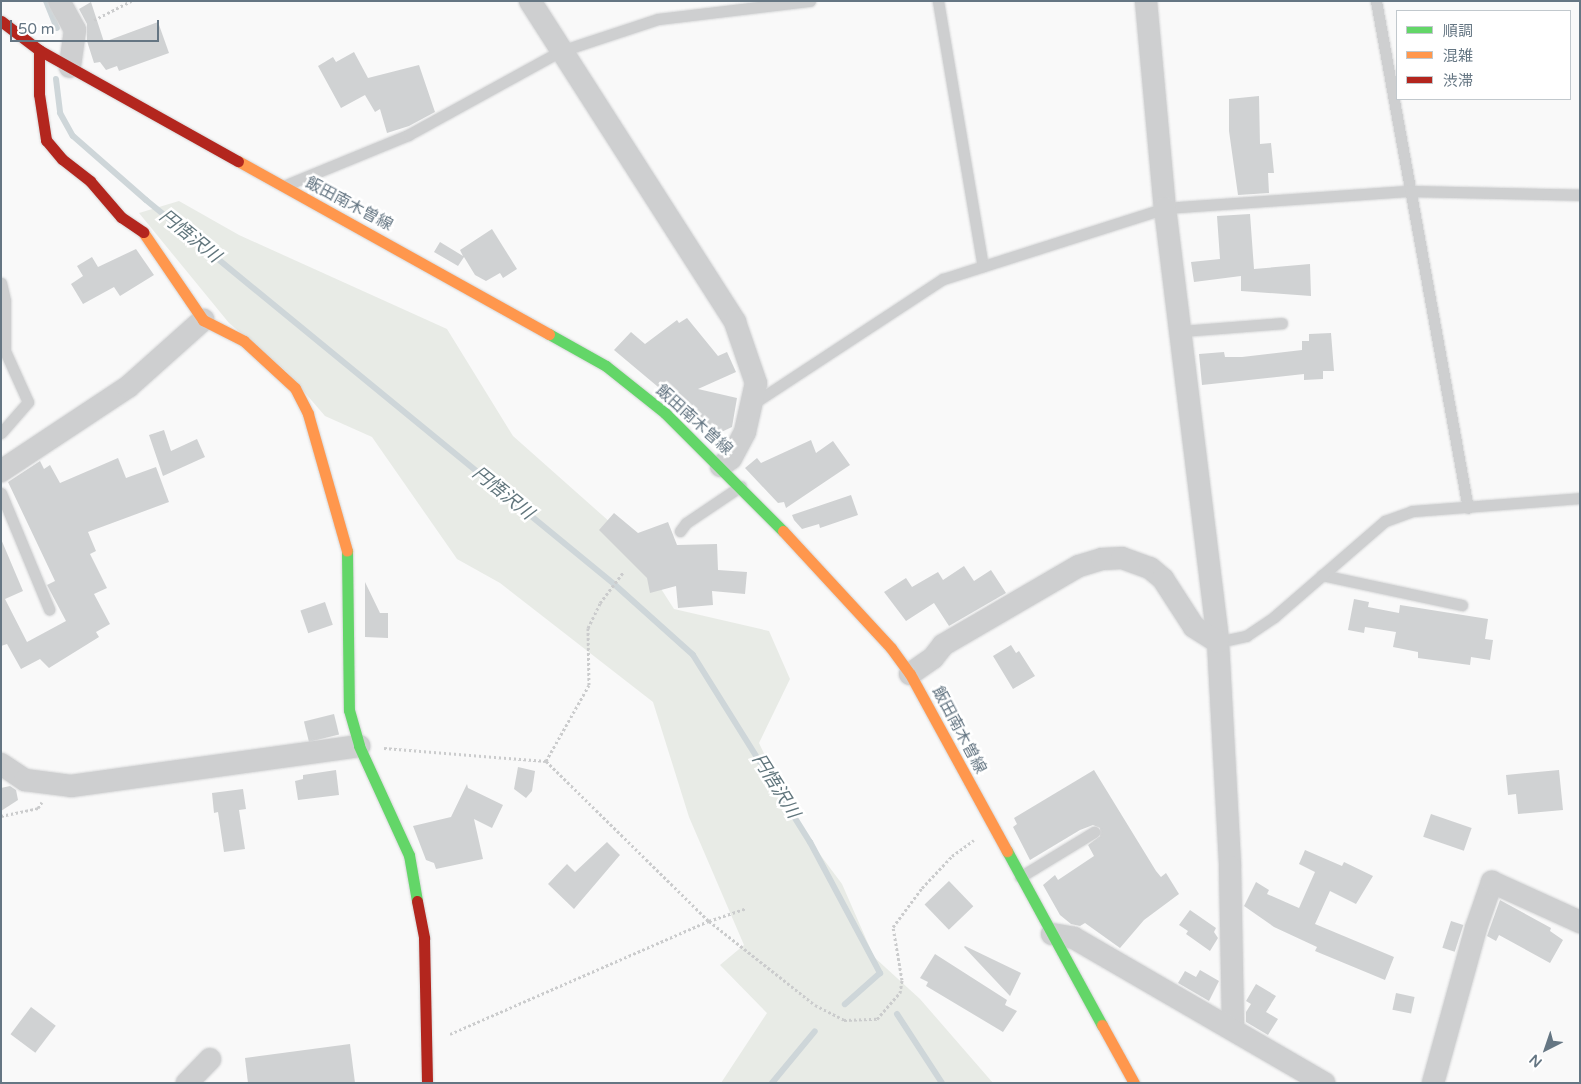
<!DOCTYPE html>
<html>
<head>
<meta charset="utf-8">
<style>
  body { margin:0 }
  #map { position:relative; width:1581px; height:1084px; overflow:hidden; background:#f9f9f9; font-family:"Varela Round","Noto Sans JP",sans-serif }
  div>[style] { position:absolute }
  [style*='--x'] { left:calc(var(--x)*1px); top:calc(var(--y)*1px); width:calc(var(--w)*1px); rotate:calc(var(--a)*1deg) }
  .green>* { inset:0; background:#e8ebe6 }
  .stream>* { height:6px; margin:-3px; padding:0 3px; transform-origin:3px; border-radius:3px; background:#ced6d9 }
  .building>* { inset:0; background:#d0d2d3; transform-origin:0 0 }
  .path>* { height:3px; margin-top:-1.5px; transform-origin:0; background:repeating-linear-gradient(90deg,#cbcccd 0 2.5px,transparent 0 5px) }
  .roads { filter:drop-shadow(0 0 1px #d5d6d7) drop-shadow(0 0 1px #d5d6d7) }
  .lane>* { height:11px; margin:-5.5px; padding:0 5.5px; transform-origin:5.5px; border-radius:5.5px; background:#cecfd0 }
  .street>* { height:22px; margin:-11px; padding:0 11px; transform-origin:11px; border-radius:11px; background:#cecfd0 }
  .fast>* { height:11px; margin:-5.5px; padding:0 5.5px; transform-origin:5.5px; border-radius:5.5px; background:#63d668 }
  .slow>* { height:11px; margin:-5.5px; padding:0 5.5px; transform-origin:5.5px; border-radius:5.5px; background:#ff974d }
  .jam>* { height:11px; margin:-5.5px; padding:0 5.5px; transform-origin:5.5px; border-radius:5.5px; background:#b3261e }
  span { translate:-50% -50%; white-space:nowrap; text-align:center; line-height:1.15; -webkit-text-stroke:5px #fff; paint-order:stroke }
  .street-label { font-size:16px; color:#657683 }
  .water-label { font-size:18px; color:#60757c; font-style:italic }
  .frame { position:absolute; inset:0; border:2px solid #657683; pointer-events:none }
  .legend { position:absolute; left:1396px; top:10px; width:175px; height:90px; box-sizing:border-box; background:#fff; border:1px solid #c1c8cd; margin:0; padding:6px 9px; list-style:none; font-size:15px; color:#657683 }
  .legend li { display:flex; align-items:center; gap:10px; height:25px }
  .legend b { width:25px; border:1px solid #c1c8cd }
  .north { position:absolute; left:1521px; top:1024px; width:50px; height:50px; -webkit-text-stroke:4px #fff; paint-order:stroke; rotate:221deg; font-size:14px; font-weight:700; line-height:20px; text-align:center; color:#657683 }
  .north::after { content:''; display:block; margin:auto; width:18px; height:22px; background:#657683; clip-path:polygon(50% 0,100% 100%,50% 72%,0 100%) }
  .scale { position:absolute; left:10px; top:20px; width:149px; height:22px; box-sizing:border-box; border:2px solid #657683; border-top:0; padding-left:6px; font-size:15px; line-height:18px; white-space:nowrap; color:#657683; -webkit-text-stroke:4px #fff; paint-order:stroke }
</style>
</head>
<body>
<div id="map">
  <div class="green">
    <i style="clip-path:polygon(179px 201px,239px 235px,447px 329px,513px 436px,629px 539px,674px 609px,769px 631px,790px 679px,759px 743px,798px 825px,842px 884px,874px 957px,920px 999px,993px 1083px,721px 1083px,767px 1013px,720px 965px,744px 945px,689px 817px,653px 702px,500px 583px,457px 559px,372px 437px,325px 416px,287px 372px,229px 323px,139px 213px)"></i>
  </div>
  <div class="stream">
    <i style="--x:46;--y:1;--w:29;--a:68"></i>
    <i style="--x:56;--y:79;--w:34;--a:83"></i>
    <i style="--x:60;--y:113;--w:26;--a:61"></i>
    <i style="--x:73;--y:136;--w:97;--a:41.2"></i>
    <i style="--x:146;--y:200;--w:605;--a:39.37"></i>
    <i style="--x:614;--y:584;--w:106;--a:41.9"></i>
    <i style="--x:693;--y:655;--w:221;--a:58"></i>
    <i style="--x:810;--y:842;--w:149;--a:61.9"></i>
    <i style="--x:880;--y:973;--w:47;--a:138.5"></i>
    <i style="--x:897;--y:1014;--w:82;--a:56.9"></i>
    <i style="--x:772;--y:1083;--w:67;--a:-50.4"></i>
  </div>
  <div class="building">
    <i style="clip-path:polygon(91px 2px,104px 42px,158px 22px,169px 53px,119px 71px,117px 66px,106px 70px,100px 62px,94px 63px,87px 41px,87px 24px,79px 9px)"></i>
    <i style="clip-path:polygon(354px 52px,368px 78px,419px 65px,435px 112px,409px 126px,387px 133px,380px 109px,375px 112px,365px 95px,341px 108px,318px 66px,333px 57px,336px 62px)"></i>
    <i style="clip-path:polygon(1259px 96px,1260px 144px,1271px 143px,1274px 173px,1268px 173px,1269px 193px,1238px 195px,1229px 131px,1229px 99px)"></i>
    <i style="clip-path:polygon(1250px 214px,1254px 269px,1310px 264px,1311px 296px,1241px 291px,1241px 276px,1194px 282px,1191px 262px,1220px 259px,1217px 216px)"></i>
    <i style="clip-path:polygon(492px 229px,517px 269px,503px 278px,500px 273px,486px 281px,475px 275px,464px 257px,458px 266px,434px 252px,440px 242px,463px 256px,460px 250px)"></i>
    <i style="clip-path:polygon(136px 249px,154px 275px,120px 296px,114px 287px,83px 304px,71px 284px,83px 276px,77px 266px,92px 257px,98px 267px)"></i>
    <i style="clip-path:polygon(687px 318px,718px 356px,727px 352px,736px 372px,698px 389px,737px 398px,732px 427px,715px 435px,712px 430px,708px 432px,696px 421px,688px 404px,682px 407px,614px 350px,631px 332px,645px 344px,677px 320px,679px 323px)"></i>
    <i style="clip-path:polygon(1331px 333px,1334px 371px,1323px 371px,1323px 379px,1304px 380px,1304px 374px,1202px 385px,1199px 354px,1224px 352px,1225px 357px,1242px 357px,1302px 350px,1302px 341px,1309px 341px,1309px 334px)"></i>
    <i style="clip-path:polygon(164px 430px,171px 451px,197px 439px,205px 457px,163px 476px,149px 435px)"></i>
    <i style="clip-path:polygon(811px 440px,816px 453px,833px 441px,850px 465px,786px 508px,784px 502px,778px 503px,745px 468px,757px 458px,761px 463px)"></i>
    <i style="clip-path:polygon(118px 458px,126px 478px,156px 467px,169px 502px,88px 532px,96px 551px,90px 554px,107px 588px,94px 594px,110px 624px,96px 632px,99px 637px,49px 668px,40px 659px,21px 669px,7px 644px,1px 646px,1px 539px,23px 591px,5px 599px,27px 642px,66px 621px,47px 585px,55px 581px,8px 482px,40px 461px,44px 469px,50px 465px,60px 483px)"></i>
    <i style="clip-path:polygon(851px 495px,858px 515px,820px 528px,819px 524px,802px 529px,794px 520px,792px 515px)"></i>
    <i style="clip-path:polygon(614px 513px,638px 533px,668px 522px,677px 545px,717px 544px,718px 570px,747px 572px,745px 594px,712px 591px,713px 605px,678px 608px,676px 586px,650px 593px,647px 578px,599px 530px)"></i>
    <i style="clip-path:polygon(964px 566px,974px 581px,991px 570px,1006px 593px,949px 626px,934px 603px,906px 621px,884px 592px,906px 578px,912px 587px,938px 572px,943px 580px)"></i>
    <i style="clip-path:polygon(365px 582px,380px 613px,388px 613px,388px 638px,365px 637px)"></i>
    <i style="clip-path:polygon(1354px 599px,1369px 602px,1368px 607px,1399px 613px,1400px 605px,1488px 619px,1485px 639px,1493px 640px,1490px 660px,1471px 657px,1470px 665px,1418px 658px,1418px 652px,1393px 647px,1396px 632px,1365px 627px,1364px 633px,1348px 630px)"></i>
    <i style="left:325px;top:602px;width:24px;height:26px;rotate:71deg"></i>
    <i style="clip-path:polygon(1011px 645px,1016px 653px,1019px 651px,1035px 676px,1013px 689px,993px 656px)"></i>
    <i style="left:334px;top:714px;width:21px;height:31px;rotate:76deg"></i>
    <i style="clip-path:polygon(518px 767px,535px 771px,532px 791px,526px 798px,514px 789px)"></i>
    <i style="clip-path:polygon(336px 770px,339px 795px,298px 800px,295px 781px,303px 779px,303px 775px)"></i>
    <i style="clip-path:polygon(1094px 770px,1156px 871px,1161px 877px,1166px 873px,1179px 894px,1144px 920px,1120px 948px,1085px 923px,1080px 926px,1071px 924px,1060px 915px,1043px 885px,1055px 875px,1058px 880px,1094px 856px,1088px 845px,1100px 836px,1100px 828px,1093px 825px,1080px 830px,1030px 860px,1013px 827px,1017px 824px,1014px 818px)"></i>
    <i style="clip-path:polygon(1559px 770px,1563px 810px,1518px 814px,1516px 794px,1508px 795px,1506px 775px)"></i>
    <i style="clip-path:polygon(467px 784px,468px 788px,503px 805px,492px 828px,474px 819px,483px 859px,436px 869px,434px 863px,426px 860px,413px 826px,451px 817px)"></i>
    <i style="clip-path:polygon(10px 786px,16px 790px,18px 800px,1px 811px,1px 788px)"></i>
    <i style="clip-path:polygon(243px 789px,246px 809px,239px 810px,245px 849px,224px 852px,218px 812px,214px 813px,212px 793px)"></i>
    <i style="left:1431px;top:814px;width:43px;height:24px;rotate:19deg"></i>
    <i style="clip-path:polygon(607px 842px,620px 855px,574px 909px,548px 884px,567px 864px,575px 872px)"></i>
    <i style="clip-path:polygon(1305px 850px,1342px 866px,1344px 862px,1373px 876px,1356px 904px,1330px 891px,1315px 924px,1394px 957px,1385px 980px,1315px 951px,1317px 947px,1274px 927px,1244px 906px,1256px 882px,1269px 890px,1267px 894px,1299px 908px,1315px 872px,1299px 864px)"></i>
    <i style="left:949px;top:881px;width:35px;height:34px;rotate:46deg"></i>
    <i style="clip-path:polygon(1500px 900px,1551px 928px,1550px 931px,1563px 940px,1550px 963px,1499px 935px,1496px 941px,1487px 936px)"></i>
    <i style="clip-path:polygon(1190px 910px,1216px 928px,1214px 932px,1218px 938px,1210px 951px,1186px 934px,1188px 931px,1179px 925px)"></i>
    <i style="left:1451px;top:921px;width:13px;height:28px;rotate:18deg"></i>
    <i style="clip-path:polygon(965px 946px,1021px 973px,1010px 996px,964px 947px)"></i>
    <i style="clip-path:polygon(935px 954px,1007px 1000px,1005px 1005px,1017px 1011px,1003px 1032px,926px 986px,928px 982px,920px 978px)"></i>
    <i style="clip-path:polygon(1200px 970px,1219px 981px,1209px 1001px,1178px 983px,1185px 971px,1196px 977px)"></i>
    <i style="clip-path:polygon(1256px 984px,1276px 996px,1266px 1012px,1278px 1019px,1268px 1035px,1246px 1022px,1246px 1012px,1251px 1004px,1246px 1001px)"></i>
    <i style="left:1396px;top:993px;width:19px;height:17px;rotate:12deg"></i>
    <i style="left:31px;top:1007px;width:31px;height:34px;rotate:37deg"></i>
    <i style="clip-path:polygon(350px 1044px,355px 1083px,248px 1083px,245px 1058px)"></i>
  </div>
  <div class="path">
    <i style="--x:94;--y:20;--w:42;--a:-27.2"></i>
    <i style="--x:384;--y:748;--w:163;--a:4.6"></i>
    <i style="--x:546;--y:761;--w:228;--a:44.5"></i>
    <i style="--x:709;--y:921;--w:135;--a:38.4"></i>
    <i style="--x:815;--y:1005;--w:33;--a:27"></i>
    <i style="--x:844;--y:1020;--w:33;--a:-2"></i>
    <i style="--x:877;--y:1019;--w:35;--a:-49"></i>
    <i style="--x:900;--y:993;--w:13;--a:-81"></i>
    <i style="--x:902;--y:980;--w:54;--a:-99.6"></i>
    <i style="--x:893;--y:927;--w:49;--a:-53.4"></i>
    <i style="--x:922;--y:888;--w:44;--a:-46.8"></i>
    <i style="--x:952;--y:856;--w:27;--a:-36"></i>
    <i style="--x:546;--y:761;--w:87;--a:-60.5"></i>
    <i style="--x:589;--y:685;--w:57;--a:-91"></i>
    <i style="--x:588;--y:628;--w:28;--a:-64"></i>
    <i style="--x:600;--y:603;--w:39;--a:-53"></i>
    <i style="--x:1;--y:816;--w:38;--a:-12"></i>
    <i style="--x:38;--y:808;--w:7;--a:-56"></i>
    <i style="--x:450;--y:1034;--w:283;--a:-23.6"></i>
    <i style="--x:709;--y:921;--w:39;--a:-19"></i>
  </div>
  <div class="roads">
    <div class="lane">
      <i style="--x:938;--y:1;--w:269;--a:80.4"></i>
      <i style="--x:1376;--y:1;--w:515;--a:79.72"></i>
      <i style="--x:286;--y:185;--w:132;--a:-22.3"></i>
      <i style="--x:408;--y:135;--w:175;--a:-28.8"></i>
      <i style="--x:561;--y:51;--w:102;--a:-18.3"></i>
      <i style="--x:658;--y:19;--w:153;--a:-6.8"></i>
      <i style="--x:1;--y:283;--w:18;--a:77"></i>
      <i style="--x:5;--y:301;--w:50;--a:90"></i>
      <i style="--x:5;--y:351;--w:56;--a:65.7"></i>
      <i style="--x:28;--y:402;--w:41;--a:131.1"></i>
      <i style="--x:1181;--y:331;--w:101;--a:-4.5"></i>
      <i style="--x:754;--y:403;--w:226;--a:-33.3"></i>
      <i style="--x:943;--y:279;--w:233;--a:-17.7"></i>
      <i style="--x:1165;--y:208;--w:246;--a:-4"></i>
      <i style="--x:1410;--y:191;--w:170;--a:1.3"></i>
      <i style="--x:1;--y:493;--w:126;--a:67.5"></i>
      <i style="--x:680;--y:531;--w:10;--a:-53"></i>
      <i style="--x:686;--y:523;--w:66;--a:-33.9"></i>
      <i style="--x:1322;--y:575;--w:143;--a:12.1"></i>
      <i style="--x:1218;--y:642;--w:29;--a:-12"></i>
      <i style="--x:1246;--y:636;--w:34;--a:-34"></i>
      <i style="--x:1274;--y:617;--w:147;--a:-40.9"></i>
      <i style="--x:1385;--y:521;--w:29;--a:-20"></i>
      <i style="--x:1412;--y:511;--w:169;--a:-4.4"></i>
      <i style="--x:1020;--y:877;--w:87;--a:-31.3"></i>
    </div>
    <div class="street">
      <i style="--x:59;--y:1;--w:33;--a:61"></i>
      <i style="--x:75;--y:30;--w:37;--a:98"></i>
      <i style="--x:530;--y:1;--w:381;--a:57.4"></i>
      <i style="--x:735;--y:322;--w:65;--a:71"></i>
      <i style="--x:756;--y:383;--w:50;--a:102.7"></i>
      <i style="--x:745;--y:432;--w:30;--a:118"></i>
      <i style="--x:731;--y:458;--w:13;--a:141"></i>
      <i style="--x:1146;--y:1;--w:208;--a:84.8"></i>
      <i style="--x:1165;--y:208;--w:437;--a:83"></i>
      <i style="--x:1218;--y:642;--w:225;--a:86.9"></i>
      <i style="--x:1230;--y:867;--w:161;--a:88.9"></i>
      <i style="--x:1;--y:471;--w:152;--a:-33.5"></i>
      <i style="--x:128;--y:387;--w:101;--a:-41.8"></i>
      <i style="--x:910;--y:674;--w:28;--a:-35"></i>
      <i style="--x:933;--y:658;--w:16;--a:-52"></i>
      <i style="--x:943;--y:645;--w:157;--a:-30.2"></i>
      <i style="--x:1079;--y:566;--w:24;--a:-17"></i>
      <i style="--x:1102;--y:559;--w:20;--a:-3"></i>
      <i style="--x:1122;--y:558;--w:30;--a:20"></i>
      <i style="--x:1150;--y:568;--w:17;--a:40"></i>
      <i style="--x:1163;--y:579;--w:57;--a:57.1"></i>
      <i style="--x:1194;--y:627;--w:28;--a:32"></i>
      <i style="--x:1;--y:764;--w:29;--a:34"></i>
      <i style="--x:25;--y:780;--w:46;--a:7.4"></i>
      <i style="--x:71;--y:786;--w:291;--a:-7.9"></i>
      <i style="--x:1052;--y:934;--w:22;--a:10"></i>
      <i style="--x:1074;--y:938;--w:289;--a:30.1"></i>
      <i style="--x:187;--y:1083;--w:33;--a:-46"></i>
      <i style="--x:1433;--y:1083;--w:161;--a:-74.5"></i>
      <i style="--x:1476;--y:928;--w:49;--a:-70.8"></i>
      <i style="--x:1492;--y:882;--w:97;--a:24.4"></i>
    </div>
    <div class="fast">
      <i style="--x:549;--y:334;--w:65;--a:29.3"></i>
      <i style="--x:606;--y:366;--w:75;--a:38.5"></i>
      <i style="--x:665;--y:413;--w:167;--a:45"></i>
      <i style="--x:347;--y:551;--w:159;--a:89.3"></i>
      <i style="--x:349;--y:710;--w:37;--a:74"></i>
      <i style="--x:359;--y:746;--w:120;--a:65.4"></i>
      <i style="--x:409;--y:855;--w:47;--a:80.1"></i>
      <i style="--x:1007;--y:851;--w:198;--a:61.4"></i>
    </div>
    <div class="slow">
      <i style="--x:238;--y:161;--w:356;--a:29.1"></i>
      <i style="--x:143;--y:232;--w:107;--a:55.7"></i>
      <i style="--x:203;--y:320;--w:46;--a:27.1"></i>
      <i style="--x:244;--y:341;--w:69;--a:42.7"></i>
      <i style="--x:295;--y:388;--w:29;--a:63"></i>
      <i style="--x:308;--y:414;--w:142;--a:74.1"></i>
      <i style="--x:783;--y:531;--w:159;--a:47.3"></i>
      <i style="--x:891;--y:648;--w:32;--a:54"></i>
      <i style="--x:910;--y:674;--w:202;--a:61.3"></i>
      <i style="--x:1102;--y:1025;--w:66;--a:61.1"></i>
    </div>
    <div class="jam">
      <i style="--x:1;--y:21;--w:48;--a:37.3"></i>
      <i style="--x:39;--y:50;--w:228;--a:29.2"></i>
      <i style="--x:39;--y:50;--w:44;--a:90"></i>
      <i style="--x:39;--y:94;--w:47;--a:81.3"></i>
      <i style="--x:46;--y:140;--w:25;--a:50"></i>
      <i style="--x:62;--y:159;--w:36;--a:38"></i>
      <i style="--x:90;--y:181;--w:48;--a:49.3"></i>
      <i style="--x:121;--y:217;--w:27;--a:34"></i>
      <i style="--x:417;--y:901;--w:38;--a:79"></i>
      <i style="--x:424;--y:938;--w:145;--a:88.8"></i>
    </div>
  </div>
  <div class="street-label">
    <span style="left:349px;top:204px;rotate:28deg">飯田南木曽線</span>
    <span style="left:694px;top:420px;rotate:42deg">飯田南木曽線</span>
    <span style="left:959px;top:730px;rotate:62deg">飯田南木曽線</span>
  </div>
  <div class="water-label">
    <span style="left:190px;top:236px;rotate:39deg">円悟沢川</span>
    <span style="left:503px;top:493px;rotate:39deg">円悟沢川</span>
    <span style="left:776px;top:786px;rotate:58deg">円悟沢川</span>
  </div>
  <div class="frame"></div>
  <ul class="legend">
  <li><b style="height:6px;background:#63d668"></b>順調</li>
  <li><b style="height:6px;background:#ff974d"></b>混雑</li>
  <li><b style="height:6px;background:#b3261e"></b>渋滞</li>
  </ul>
  <div class="north">N</div>
  <div class="scale">50 m</div>
</div>
</body>
</html>
